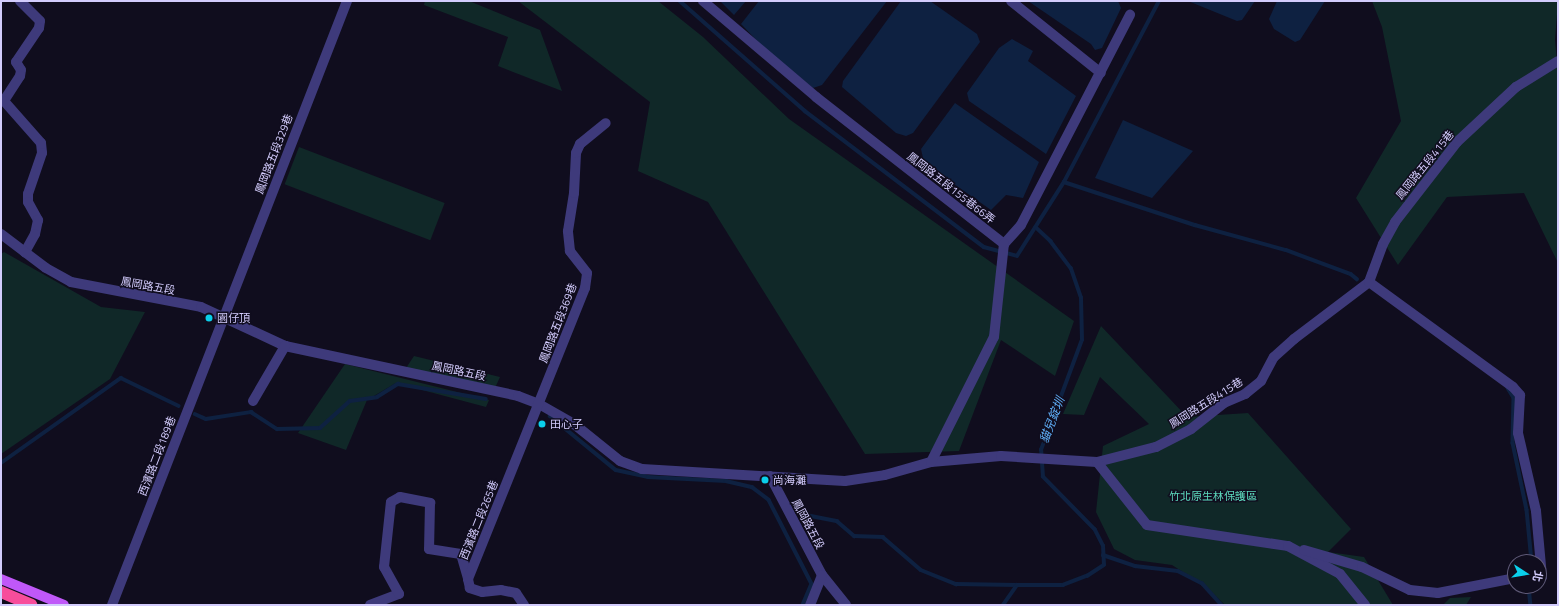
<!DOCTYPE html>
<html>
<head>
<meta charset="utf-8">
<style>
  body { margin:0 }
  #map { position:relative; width:1559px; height:606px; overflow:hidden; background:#100d1e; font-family:"Titillium Web","Noto Sans TC",sans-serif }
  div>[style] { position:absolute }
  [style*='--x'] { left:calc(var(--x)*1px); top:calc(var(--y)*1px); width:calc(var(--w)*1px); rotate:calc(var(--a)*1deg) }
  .green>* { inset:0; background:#102828; transform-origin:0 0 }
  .water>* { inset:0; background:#0e2141 }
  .stream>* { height:3.5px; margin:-1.75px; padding:0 1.75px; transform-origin:1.75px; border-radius:1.75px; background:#0e2141 }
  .minor>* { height:10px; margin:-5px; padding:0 5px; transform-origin:5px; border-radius:5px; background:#3e3a7b }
  .major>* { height:10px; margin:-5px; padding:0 5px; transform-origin:5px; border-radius:5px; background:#c058f8 }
  .highway>* { height:12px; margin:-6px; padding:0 6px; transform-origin:6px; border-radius:6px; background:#f74d9b }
  .dots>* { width:11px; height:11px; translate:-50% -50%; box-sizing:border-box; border:2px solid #100d1e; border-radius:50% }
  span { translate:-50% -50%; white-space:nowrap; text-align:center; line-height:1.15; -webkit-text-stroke:3px #100d1e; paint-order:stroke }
  .street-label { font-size:11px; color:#d3ccfd }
  .poi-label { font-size:11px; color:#d3ccfd }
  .left { translate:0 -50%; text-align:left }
  .park-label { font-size:11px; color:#5cd9bd }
  .water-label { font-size:12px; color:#5faef8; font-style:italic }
  .frame { position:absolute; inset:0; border:2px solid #d3ccfd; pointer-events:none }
  .north { position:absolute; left:1507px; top:554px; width:40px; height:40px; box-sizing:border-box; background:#100d1e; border:1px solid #5e5977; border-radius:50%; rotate:102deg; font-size:11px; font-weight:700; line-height:16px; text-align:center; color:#d3ccfd }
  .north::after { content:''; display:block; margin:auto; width:14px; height:18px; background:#0acfeb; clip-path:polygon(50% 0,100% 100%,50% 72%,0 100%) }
</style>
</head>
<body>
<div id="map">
  <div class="green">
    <i style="clip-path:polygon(425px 1px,469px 1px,540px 30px,562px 91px,498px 66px,508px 37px,424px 5px)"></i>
    <i style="clip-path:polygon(518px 1px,658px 1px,703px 37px,789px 119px,1074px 321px,1055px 376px,1001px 340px,959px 451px,865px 454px,708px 202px,638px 171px,650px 102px)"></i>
    <i style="clip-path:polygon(1372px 1px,1558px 1px,1555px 40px,1558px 73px,1558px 263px,1524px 193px,1447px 197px,1398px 265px,1356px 198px,1401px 121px,1382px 27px)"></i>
    <i style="left:299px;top:147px;width:156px;height:40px;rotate:21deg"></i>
    <i style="clip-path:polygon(4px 252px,101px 307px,145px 312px,110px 379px,1px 454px,1px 254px)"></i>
    <i style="clip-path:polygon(1101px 326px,1187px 417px,1248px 413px,1351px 529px,1328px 552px,1364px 557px,1393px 605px,1225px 605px,1205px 586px,1172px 565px,1135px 560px,1114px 549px,1096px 512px,1103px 446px,1149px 424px,1100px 377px,1084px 415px,1063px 414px)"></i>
    <i style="clip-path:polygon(414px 356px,500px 377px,495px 388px,406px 368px)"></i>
    <i style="clip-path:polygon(345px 364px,489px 400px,486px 407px,396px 383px,367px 400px,346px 450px,298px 433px)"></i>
    <i style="clip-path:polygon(1471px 597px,1466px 605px,1443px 605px,1450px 598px)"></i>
  </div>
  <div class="water">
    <i style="clip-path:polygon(720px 1px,746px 1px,734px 15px)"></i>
    <i style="clip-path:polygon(759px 1px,887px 1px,822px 85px,813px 88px,763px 47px,741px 24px)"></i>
    <i style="clip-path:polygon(901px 1px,930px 1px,977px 34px,980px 42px,913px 133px,906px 136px,896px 133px,842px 87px,843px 81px)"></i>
    <i style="clip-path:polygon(1028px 1px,1118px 1px,1121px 8px,1102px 48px,1095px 50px,1091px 44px)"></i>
    <i style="clip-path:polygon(1188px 1px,1255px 1px,1242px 20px,1237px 21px)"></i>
    <i style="clip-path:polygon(1277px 1px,1325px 1px,1300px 40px,1295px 42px,1274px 29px,1269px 19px)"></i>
    <i style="clip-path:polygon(1012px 39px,1033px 51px,1028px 61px,1076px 96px,1046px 154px,969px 101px,967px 93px,999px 48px)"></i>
    <i style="clip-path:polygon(955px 103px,1039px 162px,1023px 198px,1006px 195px,991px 210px,927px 165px,923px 158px,921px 149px)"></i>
    <i style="clip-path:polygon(1123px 120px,1193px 151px,1152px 198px,1095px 178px)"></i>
  </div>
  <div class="stream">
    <i style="--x:680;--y:1;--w:167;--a:41.3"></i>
    <i style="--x:805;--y:111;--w:225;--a:37.2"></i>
    <i style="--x:984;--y:247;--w:34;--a:15"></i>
    <i style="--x:1017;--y:256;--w:88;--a:-57.6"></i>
    <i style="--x:1064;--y:182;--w:204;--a:-62.3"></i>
    <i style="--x:1064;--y:182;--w:138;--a:18.2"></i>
    <i style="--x:1195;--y:225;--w:94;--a:15.4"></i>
    <i style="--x:1286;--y:250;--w:69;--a:20.3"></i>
    <i style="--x:1351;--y:274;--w:8;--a:40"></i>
    <i style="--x:1508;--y:388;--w:12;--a:59"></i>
    <i style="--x:1514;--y:398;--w:45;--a:91.3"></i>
    <i style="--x:1513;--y:443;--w:68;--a:78.2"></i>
    <i style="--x:1527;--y:510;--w:52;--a:84.5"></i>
    <i style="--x:195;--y:414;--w:12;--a:24"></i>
    <i style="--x:206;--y:419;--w:46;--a:-8.8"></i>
    <i style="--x:251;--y:412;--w:31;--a:33"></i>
    <i style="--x:277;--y:429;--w:43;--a:-1.3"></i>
    <i style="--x:320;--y:428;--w:40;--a:-42"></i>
    <i style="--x:350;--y:401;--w:27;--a:-8"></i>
    <i style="--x:377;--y:397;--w:25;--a:-32"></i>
    <i style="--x:398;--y:384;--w:89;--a:9.7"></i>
    <i style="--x:550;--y:416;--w:85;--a:39.3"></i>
    <i style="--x:616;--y:470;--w:33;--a:12"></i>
    <i style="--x:648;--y:477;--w:78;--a:2.9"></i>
    <i style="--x:726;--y:481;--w:27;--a:13"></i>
    <i style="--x:752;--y:487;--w:21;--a:37"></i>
    <i style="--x:769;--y:500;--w:94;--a:62.9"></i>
    <i style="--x:812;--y:584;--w:23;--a:113"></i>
    <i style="--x:1;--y:463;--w:147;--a:-35.3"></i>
    <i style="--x:121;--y:378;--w:64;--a:25.8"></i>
    <i style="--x:806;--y:515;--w:32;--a:11"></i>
    <i style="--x:837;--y:521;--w:23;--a:41"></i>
    <i style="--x:854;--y:536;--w:29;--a:2"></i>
    <i style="--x:883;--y:537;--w:50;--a:41"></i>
    <i style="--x:921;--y:570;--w:38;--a:22"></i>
    <i style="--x:956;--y:584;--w:61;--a:0.9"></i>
    <i style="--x:1103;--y:555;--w:34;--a:19"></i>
    <i style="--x:1135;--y:566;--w:43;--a:6.6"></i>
    <i style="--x:1178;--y:571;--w:27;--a:27"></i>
    <i style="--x:1202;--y:583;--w:30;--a:48"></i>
    <i style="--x:1529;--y:587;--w:18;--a:84"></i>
    <i style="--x:1003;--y:605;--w:24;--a:-55"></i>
    <i style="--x:1017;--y:585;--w:46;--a:0"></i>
    <i style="--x:1063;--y:585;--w:26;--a:-21"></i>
    <i style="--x:1087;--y:576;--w:20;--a:-33"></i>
    <i style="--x:1104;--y:565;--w:19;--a:-93"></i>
    <i style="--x:1103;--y:546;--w:18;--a:-117"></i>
    <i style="--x:1095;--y:530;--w:74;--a:-134.5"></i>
    <i style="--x:1043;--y:477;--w:27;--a:-94"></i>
    <i style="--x:1041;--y:450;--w:117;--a:-69.6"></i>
    <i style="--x:1082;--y:340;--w:42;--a:-91.4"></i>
    <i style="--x:1081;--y:298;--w:31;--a:-109"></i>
    <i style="--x:1071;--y:269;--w:34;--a:-127"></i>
    <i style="--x:1051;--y:242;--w:21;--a:-137"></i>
  </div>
  <div class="minor">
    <i style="--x:20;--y:1;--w:28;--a:45"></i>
    <i style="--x:40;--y:21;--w:7;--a:98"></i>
    <i style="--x:39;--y:28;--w:41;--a:124.1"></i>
    <i style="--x:16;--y:62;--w:9;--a:58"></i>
    <i style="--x:21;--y:70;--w:6;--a:99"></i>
    <i style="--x:20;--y:76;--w:30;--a:123"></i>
    <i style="--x:4;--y:101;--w:56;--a:48.6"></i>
    <i style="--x:41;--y:143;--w:10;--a:84"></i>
    <i style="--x:42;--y:153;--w:43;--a:108.9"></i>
    <i style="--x:28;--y:194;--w:8;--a:90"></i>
    <i style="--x:28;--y:202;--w:21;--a:61"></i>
    <i style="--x:38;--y:220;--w:14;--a:102"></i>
    <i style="--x:35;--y:234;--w:21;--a:119"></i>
    <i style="--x:703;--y:1;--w:148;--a:40.3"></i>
    <i style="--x:816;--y:97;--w:239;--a:38"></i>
    <i style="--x:1011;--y:1;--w:115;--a:38.7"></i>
    <i style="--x:1;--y:234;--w:56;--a:37.1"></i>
    <i style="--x:46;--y:268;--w:29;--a:29"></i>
    <i style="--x:71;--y:282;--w:132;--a:10.9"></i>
    <i style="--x:201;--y:307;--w:93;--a:24.9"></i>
    <i style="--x:285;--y:346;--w:238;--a:12.1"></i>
    <i style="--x:518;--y:396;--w:22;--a:21"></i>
    <i style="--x:539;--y:404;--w:40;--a:29.7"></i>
    <i style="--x:574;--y:424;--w:59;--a:38.8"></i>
    <i style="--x:620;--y:461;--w:23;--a:20"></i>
    <i style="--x:642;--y:469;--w:203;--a:3.4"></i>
    <i style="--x:845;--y:481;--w:40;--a:-8.5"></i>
    <i style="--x:885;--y:475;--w:48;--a:-15.8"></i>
    <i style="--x:931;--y:462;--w:70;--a:-4.9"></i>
    <i style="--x:1001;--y:456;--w:96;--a:3.6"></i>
    <i style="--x:1097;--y:462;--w:61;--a:-14.3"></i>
    <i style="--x:1156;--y:447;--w:39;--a:-27"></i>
    <i style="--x:1191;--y:429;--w:42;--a:-38.2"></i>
    <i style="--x:1224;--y:403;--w:23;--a:-23"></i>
    <i style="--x:1245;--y:394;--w:21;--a:-39"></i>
    <i style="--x:1261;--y:381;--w:27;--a:-62"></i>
    <i style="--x:1274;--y:357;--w:27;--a:-42"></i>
    <i style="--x:1294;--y:339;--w:94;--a:-37.2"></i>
    <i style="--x:1369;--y:282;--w:40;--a:-69.8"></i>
    <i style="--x:1383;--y:244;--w:25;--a:-61"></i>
    <i style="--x:1395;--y:222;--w:101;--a:-52.2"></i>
    <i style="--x:1457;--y:142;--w:81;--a:-43"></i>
    <i style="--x:1516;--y:87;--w:49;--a:-31.8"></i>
    <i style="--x:1004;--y:244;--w:25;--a:-48"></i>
    <i style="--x:1021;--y:225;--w:237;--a:-62.6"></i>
    <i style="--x:1369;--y:282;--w:178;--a:36.1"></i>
    <i style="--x:1513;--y:387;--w:11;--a:49"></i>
    <i style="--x:1520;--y:395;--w:38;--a:93"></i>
    <i style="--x:1518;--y:433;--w:80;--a:77"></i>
    <i style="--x:1536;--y:511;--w:66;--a:84.8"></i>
    <i style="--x:1542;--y:577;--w:3;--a:180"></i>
    <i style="--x:253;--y:401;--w:64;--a:-59.8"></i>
    <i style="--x:931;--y:462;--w:140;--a:-63.3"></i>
    <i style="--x:994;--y:337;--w:94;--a:-83.9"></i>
    <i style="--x:1097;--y:462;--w:80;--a:51.6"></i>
    <i style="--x:1147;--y:525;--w:143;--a:8.5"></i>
    <i style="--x:1288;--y:546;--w:59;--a:28.3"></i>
    <i style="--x:1340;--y:574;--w:40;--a:51"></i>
    <i style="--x:770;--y:476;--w:112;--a:62.3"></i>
    <i style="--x:822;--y:575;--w:38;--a:51"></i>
    <i style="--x:1304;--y:550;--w:60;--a:16.3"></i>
    <i style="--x:1362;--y:567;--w:53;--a:25.6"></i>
    <i style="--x:1410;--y:590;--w:28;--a:6"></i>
    <i style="--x:1438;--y:593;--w:78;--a:-11"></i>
    <i style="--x:112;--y:605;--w:648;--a:-68.74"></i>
    <i style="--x:370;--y:605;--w:31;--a:-21"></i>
    <i style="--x:399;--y:594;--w:31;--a:-119"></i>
    <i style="--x:384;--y:567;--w:65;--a:-83.9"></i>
    <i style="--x:391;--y:502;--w:10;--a:-29"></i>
    <i style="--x:400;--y:497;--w:31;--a:11"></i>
    <i style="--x:430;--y:503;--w:46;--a:91.2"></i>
    <i style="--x:429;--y:549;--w:32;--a:9"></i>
    <i style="--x:461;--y:554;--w:26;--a:74"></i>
    <i style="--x:524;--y:605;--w:14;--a:-124"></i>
    <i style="--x:516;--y:593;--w:15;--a:-169"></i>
    <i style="--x:501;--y:590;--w:19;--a:174"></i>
    <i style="--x:482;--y:592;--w:13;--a:-162"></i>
    <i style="--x:470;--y:588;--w:9;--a:-103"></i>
    <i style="--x:468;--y:579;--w:314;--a:-68.1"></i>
    <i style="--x:585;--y:288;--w:15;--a:-82"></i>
    <i style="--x:587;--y:273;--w:28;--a:-128"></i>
    <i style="--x:570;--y:251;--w:20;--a:-96"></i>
    <i style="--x:568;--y:231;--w:38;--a:-81"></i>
    <i style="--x:574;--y:193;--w:40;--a:-87.1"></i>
    <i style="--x:576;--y:153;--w:10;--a:-66"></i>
    <i style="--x:580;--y:144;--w:33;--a:-39"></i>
    <i style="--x:810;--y:605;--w:32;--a:-68"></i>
  </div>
  <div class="major">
    <i style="--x:1;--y:579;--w:68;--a:22.4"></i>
  </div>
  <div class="highway">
    <i style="--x:1;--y:592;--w:33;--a:23"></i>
  </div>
  <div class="dots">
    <i style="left:209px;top:318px;background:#0acfeb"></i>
    <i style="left:542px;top:424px;background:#0acfeb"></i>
    <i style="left:765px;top:480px;background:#0acfeb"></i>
  </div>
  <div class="street-label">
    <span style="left:274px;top:154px;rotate:-69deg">鳳岡路五段329巷</span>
    <span style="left:1425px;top:165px;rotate:-51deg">鳳岡路五段415巷</span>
    <span style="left:951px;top:188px;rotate:38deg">鳳岡路五段155巷66弄</span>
    <span style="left:148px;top:286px;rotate:10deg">鳳岡路五段</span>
    <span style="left:558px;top:323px;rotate:-69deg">鳳岡路五段369巷</span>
    <span style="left:459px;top:371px;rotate:12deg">鳳岡路五段</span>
    <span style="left:1206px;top:403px;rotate:-32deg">鳳岡路五段415巷</span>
    <span style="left:157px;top:456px;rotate:-69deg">西濱路二段189巷</span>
    <span style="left:479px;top:520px;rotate:-68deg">西濱路二段265巷</span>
    <span style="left:808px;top:524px;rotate:62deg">鳳岡路五段</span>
  </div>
  <div class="poi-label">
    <span class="left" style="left:217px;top:318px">園仔頂</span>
    <span class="left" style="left:550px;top:424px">田心子</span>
    <span class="left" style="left:773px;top:480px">尚海灘</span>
  </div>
  <div class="park-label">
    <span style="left:1213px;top:496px">竹北原生林保護區</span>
  </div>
  <div class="water-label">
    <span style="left:1052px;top:420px;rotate:-69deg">貓兒錠圳</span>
  </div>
  <div class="frame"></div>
  <div class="north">北</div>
</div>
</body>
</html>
